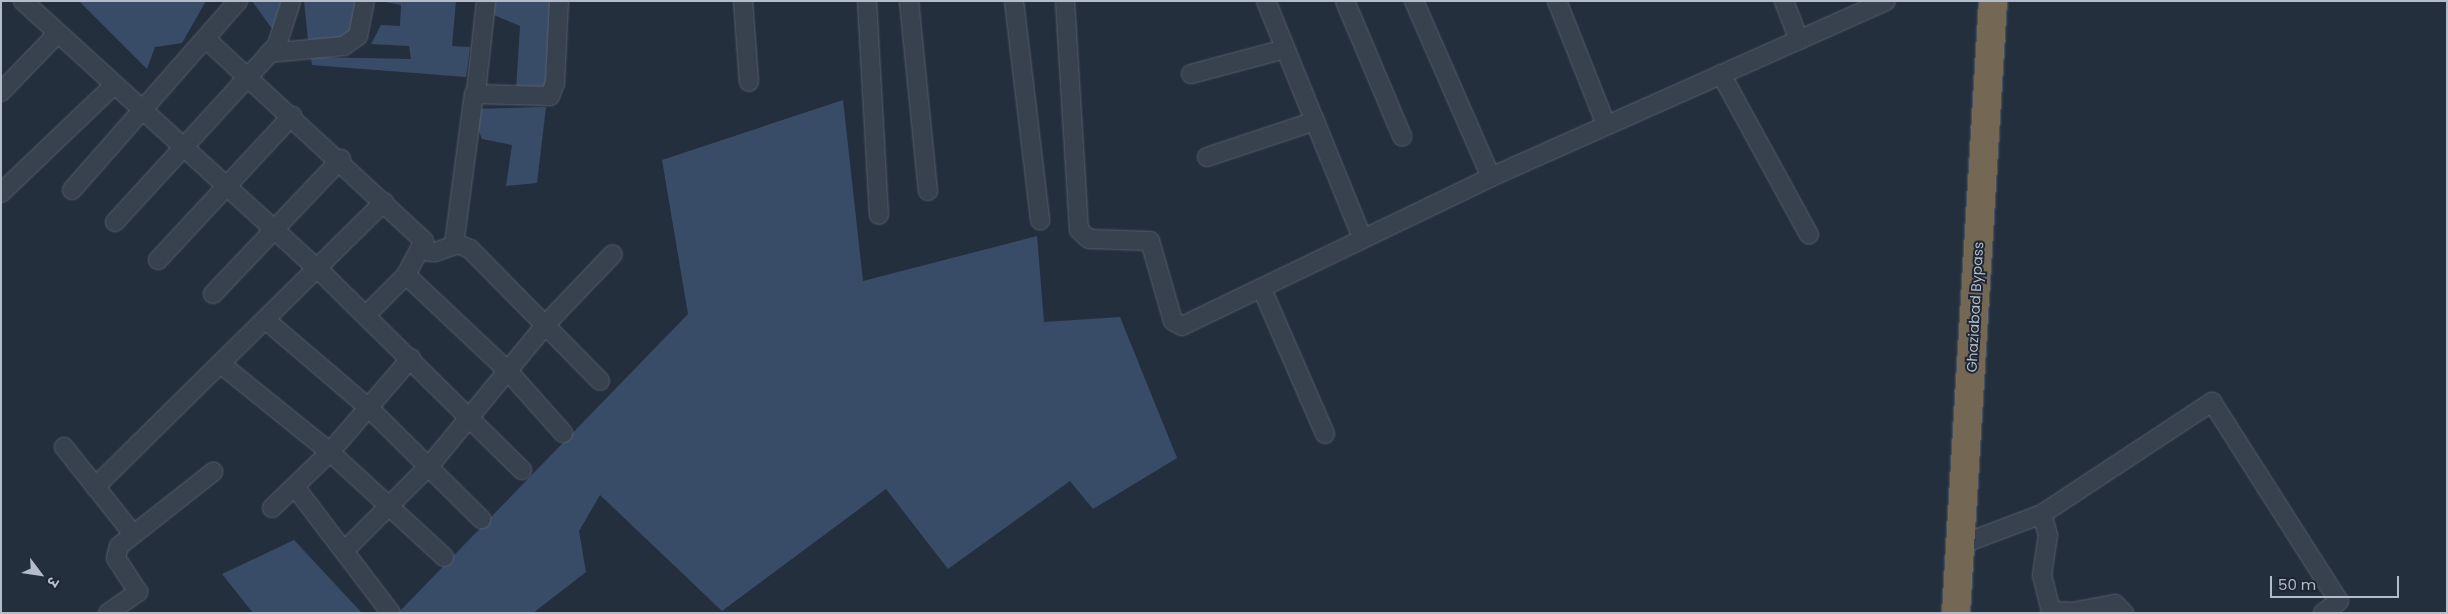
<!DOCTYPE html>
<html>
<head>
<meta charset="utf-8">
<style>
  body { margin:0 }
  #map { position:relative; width:2448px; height:614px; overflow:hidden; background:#242f3e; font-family:Poppins,"Noto Sans Devanagari",sans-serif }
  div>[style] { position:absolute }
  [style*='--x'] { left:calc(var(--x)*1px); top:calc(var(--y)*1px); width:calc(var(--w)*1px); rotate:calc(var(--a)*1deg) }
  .water>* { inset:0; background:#394c67 }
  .roads { filter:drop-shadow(0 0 1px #565f6c) drop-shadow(0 0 1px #565f6c) }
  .street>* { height:18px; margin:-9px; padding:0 9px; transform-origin:9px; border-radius:9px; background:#38414e }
  .highway>* { height:28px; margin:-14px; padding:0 14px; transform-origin:14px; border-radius:14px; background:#746855 }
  span { translate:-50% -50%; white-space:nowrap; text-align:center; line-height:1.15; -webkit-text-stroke:4px #1d2633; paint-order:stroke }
  .street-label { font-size:14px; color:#b4bcc9 }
  .frame { position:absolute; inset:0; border:2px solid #b4bcc9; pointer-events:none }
  .north { position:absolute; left:15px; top:549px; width:50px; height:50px; -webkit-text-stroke:4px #1d2633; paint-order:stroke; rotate:121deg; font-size:14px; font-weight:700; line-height:20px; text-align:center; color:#b4bcc9 }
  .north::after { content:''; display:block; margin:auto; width:18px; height:22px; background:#b4bcc9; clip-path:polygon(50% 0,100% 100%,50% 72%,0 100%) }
  .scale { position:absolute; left:2270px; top:576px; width:129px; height:22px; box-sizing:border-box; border:2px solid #b4bcc9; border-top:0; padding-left:6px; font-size:15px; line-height:18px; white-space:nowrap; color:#b4bcc9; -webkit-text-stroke:4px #1d2633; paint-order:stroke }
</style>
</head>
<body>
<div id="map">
  <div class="water">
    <i style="clip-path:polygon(79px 1px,206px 1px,182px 43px,155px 47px,147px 69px)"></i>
    <i style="clip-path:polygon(252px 1px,281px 1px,273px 30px)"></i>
    <i style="clip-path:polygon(304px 1px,360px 1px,351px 37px,308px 40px)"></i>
    <i style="clip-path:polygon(380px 1px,456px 1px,452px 46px,470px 47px,466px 77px,312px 65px,311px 57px,411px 59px,409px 46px,371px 44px,381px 25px,400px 26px,401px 5px)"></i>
    <i style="clip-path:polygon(486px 1px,552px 1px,556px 92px,516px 90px,520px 26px,484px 11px)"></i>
    <i style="clip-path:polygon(843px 100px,863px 281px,1037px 236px,1044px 322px,1120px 317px,1177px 458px,1093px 509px,1070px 481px,948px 569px,886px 489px,722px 611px,600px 495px,579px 531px,586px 572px,533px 613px,398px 613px,688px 314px,662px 160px)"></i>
    <i style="clip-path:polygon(546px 107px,537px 183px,506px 186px,512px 145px,482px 139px,470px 109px)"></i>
    <i style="clip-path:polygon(294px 540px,362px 613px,253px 613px,222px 574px)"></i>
  </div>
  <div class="roads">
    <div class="street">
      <i style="--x:23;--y:1;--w:400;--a:42.3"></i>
      <i style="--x:319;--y:270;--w:285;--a:44.6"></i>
      <i style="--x:743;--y:1;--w:81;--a:85.8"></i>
      <i style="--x:867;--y:1;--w:214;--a:86.8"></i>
      <i style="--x:909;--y:1;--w:191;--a:84.3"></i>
      <i style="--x:1014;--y:1;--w:221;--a:83.2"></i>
      <i style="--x:1065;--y:1;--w:229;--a:86.5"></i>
      <i style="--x:1079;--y:230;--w:13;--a:42"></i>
      <i style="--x:1089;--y:239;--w:61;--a:1.9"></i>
      <i style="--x:1150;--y:241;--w:83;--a:74"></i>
      <i style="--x:1173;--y:321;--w:10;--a:29"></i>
      <i style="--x:1182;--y:326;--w:343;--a:-25.7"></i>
      <i style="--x:1491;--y:177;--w:432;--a:-24"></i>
      <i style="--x:1266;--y:1;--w:256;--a:67.9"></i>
      <i style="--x:1345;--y:1;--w:147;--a:67.1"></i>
      <i style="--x:1414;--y:1;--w:192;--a:66.4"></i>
      <i style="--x:1557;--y:1;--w:133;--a:68.4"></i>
      <i style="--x:1784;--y:1;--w:42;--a:69"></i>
      <i style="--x:206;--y:39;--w:297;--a:42.8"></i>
      <i style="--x:424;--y:241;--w:38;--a:118"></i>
      <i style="--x:406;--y:275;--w:57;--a:135"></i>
      <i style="--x:269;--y:53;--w:75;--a:-5.3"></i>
      <i style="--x:344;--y:46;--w:17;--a:-36"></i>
      <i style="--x:358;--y:36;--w:36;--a:-79"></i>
      <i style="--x:1191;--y:74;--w:97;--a:-14.9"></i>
      <i style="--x:1721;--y:74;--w:183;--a:61.3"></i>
      <i style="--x:1;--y:92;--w:82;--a:-46"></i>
      <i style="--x:476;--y:92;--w:92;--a:-83.7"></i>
      <i style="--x:1207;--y:157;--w:114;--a:-18.4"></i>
      <i style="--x:72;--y:190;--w:252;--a:-48.7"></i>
      <i style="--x:1;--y:193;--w:153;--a:-43.7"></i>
      <i style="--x:115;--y:222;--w:240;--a:-47.5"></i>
      <i style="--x:277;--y:45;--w:46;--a:-72.3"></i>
      <i style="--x:454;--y:245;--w:152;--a:-82.5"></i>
      <i style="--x:474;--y:94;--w:76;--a:1.5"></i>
      <i style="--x:550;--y:96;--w:14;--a:-69"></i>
      <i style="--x:555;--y:83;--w:82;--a:-87.2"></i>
      <i style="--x:422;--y:251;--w:13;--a:4"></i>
      <i style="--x:435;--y:252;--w:24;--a:-19"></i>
      <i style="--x:458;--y:244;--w:13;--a:23"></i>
      <i style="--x:470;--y:249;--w:185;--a:45.4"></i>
      <i style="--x:158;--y:260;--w:197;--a:-47.1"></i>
      <i style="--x:406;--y:275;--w:140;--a:43.3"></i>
      <i style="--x:508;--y:371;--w:83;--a:48.4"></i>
      <i style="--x:1262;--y:289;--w:158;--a:66.5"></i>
      <i style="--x:213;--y:294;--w:186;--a:-46.5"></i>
      <i style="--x:267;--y:321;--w:134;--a:40.5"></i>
      <i style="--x:369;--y:408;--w:158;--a:44.7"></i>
      <i style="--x:222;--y:365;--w:139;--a:38.9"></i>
      <i style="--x:330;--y:452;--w:155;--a:42.6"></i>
      <i style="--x:64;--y:447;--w:111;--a:51.6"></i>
      <i style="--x:95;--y:487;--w:406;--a:-44.6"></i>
      <i style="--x:295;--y:487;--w:158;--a:52.7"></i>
      <i style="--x:272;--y:508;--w:81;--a:-44"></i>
      <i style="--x:330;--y:452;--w:124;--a:-49.2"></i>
      <i style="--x:1960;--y:545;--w:88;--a:-20.7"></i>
      <i style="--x:346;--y:549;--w:119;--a:-45"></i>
      <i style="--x:430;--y:465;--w:184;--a:-50.5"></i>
      <i style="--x:547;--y:323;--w:95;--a:-46.3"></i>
      <i style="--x:108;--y:613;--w:37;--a:-35"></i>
      <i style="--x:138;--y:592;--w:40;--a:-122.9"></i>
      <i style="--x:116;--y:558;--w:12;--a:-76"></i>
      <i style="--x:119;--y:546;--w:120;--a:-38.2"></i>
      <i style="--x:2124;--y:613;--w:13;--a:-135"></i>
      <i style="--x:2115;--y:604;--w:44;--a:169.5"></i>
      <i style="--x:2072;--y:612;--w:21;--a:-177"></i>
      <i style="--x:2051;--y:611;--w:37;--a:-104"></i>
      <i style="--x:2042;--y:575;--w:40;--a:-81.5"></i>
      <i style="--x:2048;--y:535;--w:22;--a:-106"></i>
      <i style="--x:2042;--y:514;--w:204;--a:-33.4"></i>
      <i style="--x:2212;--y:402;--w:236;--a:57.5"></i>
      <i style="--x:2339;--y:601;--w:20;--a:143"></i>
    </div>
    <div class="highway">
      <i style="--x:1956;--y:613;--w:613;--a:-86.54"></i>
    </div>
  </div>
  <div class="street-label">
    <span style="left:1975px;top:307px;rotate:-87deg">Ghaziabad Bypass</span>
  </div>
  <div class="frame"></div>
  <div class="north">उ</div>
  <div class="scale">50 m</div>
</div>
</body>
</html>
